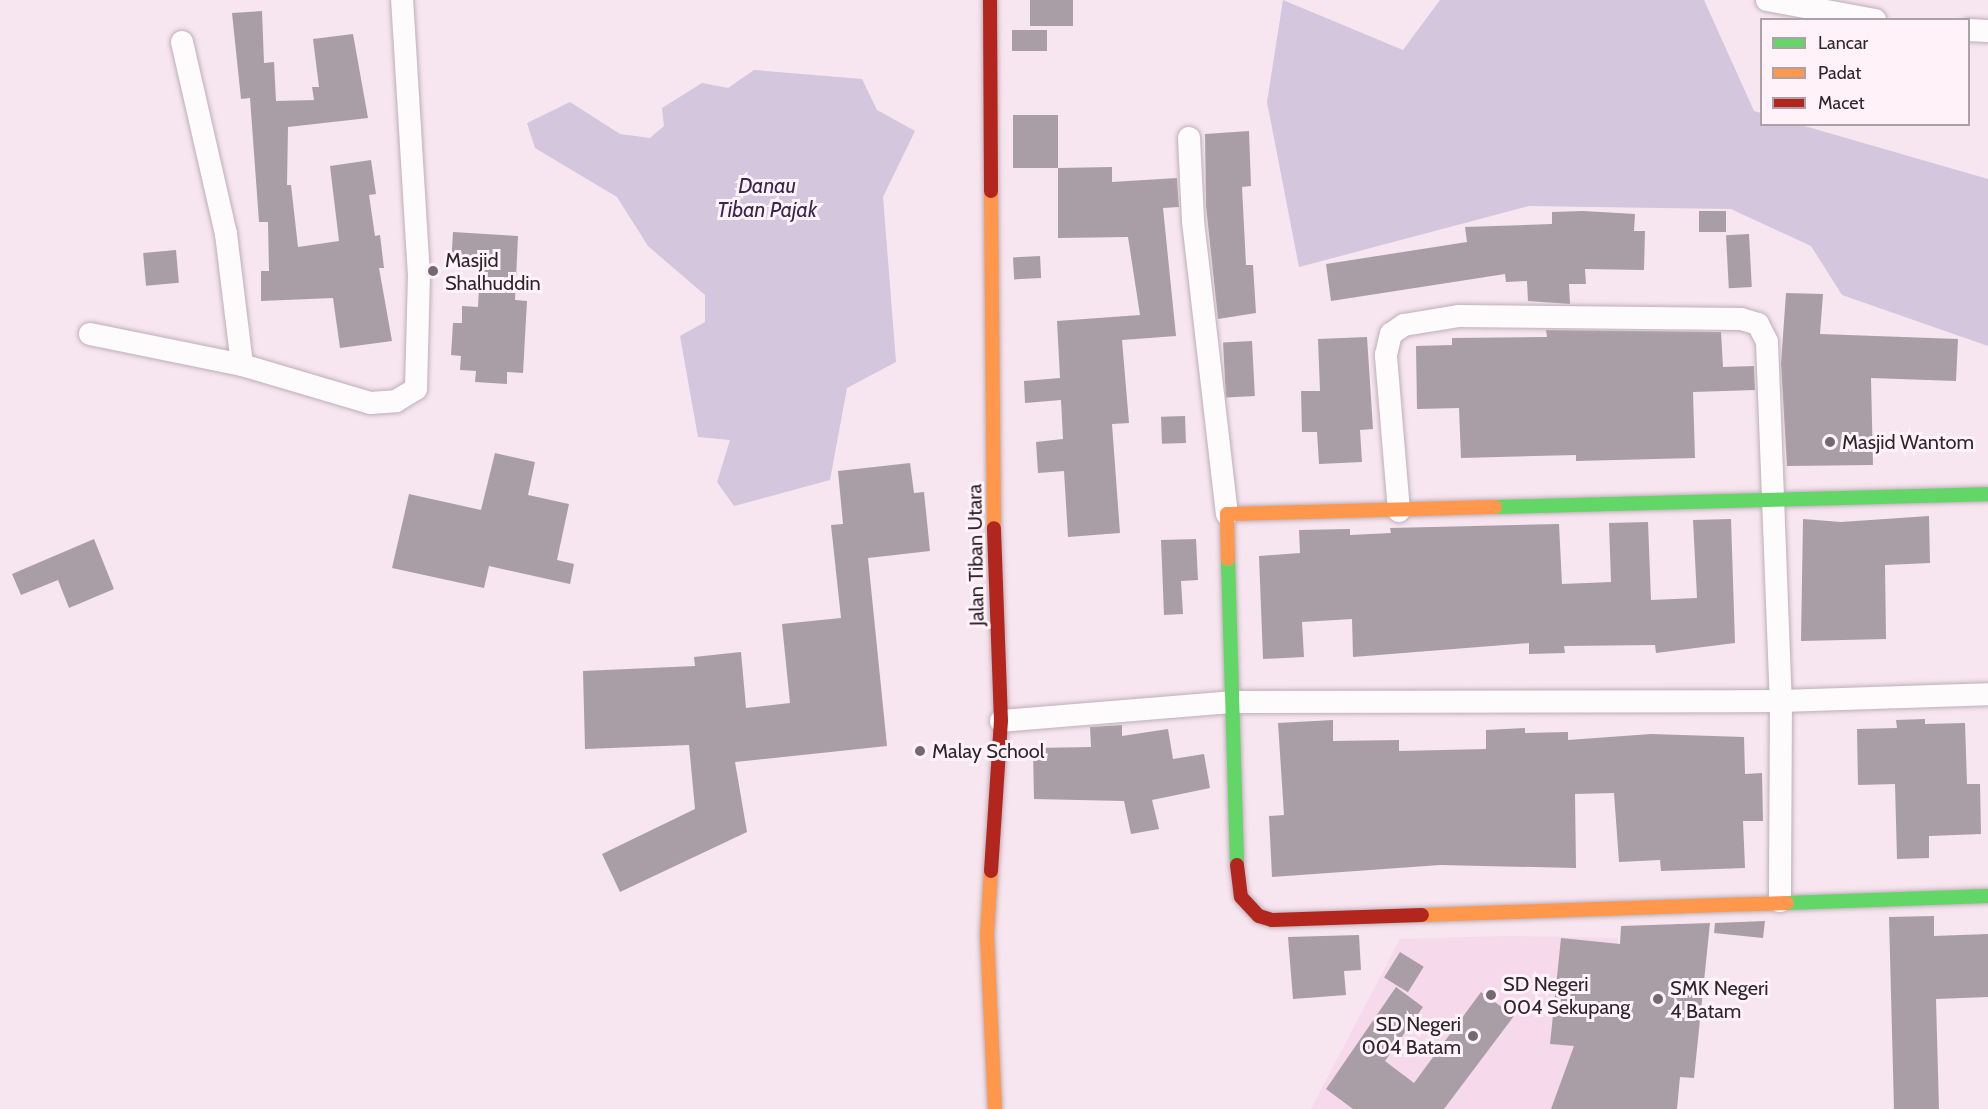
<!DOCTYPE html>
<html>
<head>
<meta charset="utf-8">
<style>
  body { margin:0 }
  #map { position:relative; width:1988px; height:1109px; overflow:hidden; background:#f7e5ef; font-family:Cabin,sans-serif }
  div>[style] { position:absolute }
  [style*='--x'] { left:calc(var(--x)*1px); top:calc(var(--y)*1px); width:calc(var(--w)*1px); rotate:calc(var(--a)*1deg) }
  .built>* { inset:0; background:#f6d9ea }
  .water>* { inset:0; background:#d3c6dd }
  .building>* { inset:0; background:#a99ea6; transform-origin:0 0 }
  .roads { filter:drop-shadow(0 0 2px #bdafb7) drop-shadow(0 0 2px #bdafb7) }
  .street>* { height:22px; margin:-11px; padding:0 11px; transform-origin:11px; border-radius:11px; background:#fefbfd }
  .fast>* { height:14px; margin:-7px; padding:0 7px; transform-origin:7px; border-radius:7px; background:#63d668 }
  .slow>* { height:14px; margin:-7px; padding:0 7px; transform-origin:7px; border-radius:7px; background:#ff974d }
  .jam>* { height:14px; margin:-7px; padding:0 7px; transform-origin:7px; border-radius:7px; background:#b3261e }
  .dots>* { width:16px; height:16px; translate:-50% -50%; box-sizing:border-box; border:3px solid #fff2f9; border-radius:50% }
  span { translate:-50% -50%; white-space:nowrap; text-align:center; line-height:1.15; -webkit-text-stroke:6px #fff2f9; paint-order:stroke }
  .poi-label { font-size:20px; color:#31252c }
  .left { translate:0 -50%; text-align:left }
  .right { translate:-100% -50%; text-align:right }
  .street-label { font-size:20px; color:#31252c }
  .water-label { font-size:21px; color:#39274e; font-style:italic }
  .legend { position:absolute; left:1760px; top:18px; width:210px; height:108px; box-sizing:border-box; background:#fff2f9; border:2px solid #ada0a7; margin:0; padding:8px 10px; list-style:none; font-size:18px; color:#31252c }
  .legend li { display:flex; align-items:center; gap:12px; height:30px }
  .legend b { width:30px; border:2px solid #ada0a7 }
</style>
</head>
<body>
<div id="map">
  <div class="built">
    <i style="clip-path:polygon(1508px 936px,1618px 938px,1595px 1109px,1311px 1109px,1400px 939px)"></i>
  </div>
  <div class="water">
    <i style="clip-path:polygon(1283px 0,1403px 50px,1440px 0,1704px 0,1754px 111px,1761px 113px,1762px 124px,1801px 125px,1988px 179px,1988px 346px,1842px 295px,1811px 246px,1731px 209px,1529px 206px,1299px 267px,1267px 102px)"></i>
    <i style="clip-path:polygon(754px 70px,862px 79px,877px 110px,915px 131px,883px 197px,896px 362px,847px 388px,830px 480px,734px 506px,717px 482px,730px 440px,698px 437px,680px 336px,705px 322px,705px 295px,648px 246px,617px 197px,535px 148px,527px 123px,570px 102px,620px 134px,650px 138px,664px 126px,662px 108px,702px 83px,728px 88px)"></i>
  </div>
  <div class="building">
    <i style="left:1030px;top:0;width:43px;height:26px"></i>
    <i style="clip-path:polygon(262px 11px,264px 63px,274px 62px,276px 101px,314px 100px,312px 87px,319px 87px,313px 39px,353px 34px,368px 118px,288px 127px,287px 185px,291px 185px,298px 247px,339px 241px,330px 166px,371px 160px,376px 194px,369px 195px,375px 236px,380px 235px,384px 268px,379px 268px,392px 341px,340px 348px,333px 298px,261px 301px,261px 271px,269px 271px,268px 222px,259px 222px,250px 98px,241px 99px,232px 13px)"></i>
    <i style="left:1012px;top:30px;width:35px;height:21px"></i>
    <i style="left:1013px;top:115px;width:45px;height:53px"></i>
    <i style="clip-path:polygon(1249px 131px,1251px 186px,1242px 187px,1246px 265px,1253px 265px,1256px 313px,1218px 319px,1206px 206px,1205px 134px)"></i>
    <i style="clip-path:polygon(1112px 167px,1112px 182px,1177px 178px,1179px 207px,1163px 208px,1176px 336px,1122px 340px,1129px 423px,1112px 424px,1120px 533px,1068px 537px,1064px 471px,1038px 473px,1036px 442px,1063px 439px,1061px 400px,1025px 403px,1024px 381px,1060px 378px,1057px 321px,1140px 315px,1128px 237px,1058px 238px,1058px 168px)"></i>
    <i style="clip-path:polygon(1583px 211px,1635px 214px,1634px 231px,1645px 231px,1644px 270px,1585px 269px,1586px 284px,1569px 284px,1570px 304px,1528px 301px,1527px 281px,1506px 282px,1505px 274px,1331px 301px,1326px 264px,1467px 242px,1465px 227px,1552px 224px,1552px 212px)"></i>
    <i style="left:1699px;top:211px;width:27px;height:21px"></i>
    <i style="clip-path:polygon(453px 232px,518px 236px,515px 300px,527px 301px,523px 373px,507px 372px,507px 384px,475px 382px,476px 371px,460px 370px,461px 356px,451px 355px,453px 323px,462px 323px,462px 306px,478px 307px,480px 267px,451px 266px)"></i>
    <i style="left:1749px;top:234px;width:53px;height:23px;rotate:87deg"></i>
    <i style="left:176px;top:250px;width:33px;height:33px;rotate:85deg"></i>
    <i style="left:1040px;top:256px;width:22px;height:27px;rotate:87deg"></i>
    <i style="clip-path:polygon(1786px 293px,1823px 294px,1820px 334px,1958px 339px,1956px 381px,1871px 378px,1873px 465px,1787px 466px,1781px 364px)"></i>
    <i style="clip-path:polygon(1546px 330px,1721px 332px,1723px 367px,1754px 366px,1755px 390px,1693px 392px,1695px 458px,1576px 461px,1576px 455px,1461px 458px,1459px 408px,1417px 409px,1416px 346px,1452px 345px,1452px 338px,1547px 337px)"></i>
    <i style="clip-path:polygon(1367px 337px,1373px 429px,1360px 430px,1362px 462px,1319px 464px,1317px 432px,1302px 432px,1301px 391px,1320px 391px,1318px 339px)"></i>
    <i style="left:1252px;top:341px;width:55px;height:29px;rotate:87deg"></i>
    <i style="left:1185px;top:416px;width:27px;height:24px;rotate:88deg"></i>
    <i style="clip-path:polygon(495px 453px,535px 462px,528px 495px,569px 504px,557px 560px,574px 564px,570px 584px,489px 566px,484px 588px,392px 568px,409px 494px,481px 510px)"></i>
    <i style="clip-path:polygon(910px 463px,914px 493px,924px 492px,930px 551px,868px 558px,887px 746px,735px 762px,747px 832px,620px 892px,602px 854px,695px 809px,689px 745px,585px 749px,583px 671px,695px 666px,694px 657px,741px 652px,746px 708px,790px 703px,782px 624px,841px 618px,831px 525px,843px 524px,838px 471px)"></i>
    <i style="clip-path:polygon(1929px 516px,1930px 563px,1885px 565px,1886px 639px,1801px 641px,1803px 519px,1841px 522px)"></i>
    <i style="clip-path:polygon(1731px 519px,1735px 643px,1656px 653px,1655px 645px,1564px 646px,1565px 653px,1529px 654px,1529px 643px,1353px 657px,1352px 619px,1302px 622px,1304px 657px,1263px 659px,1259px 556px,1300px 553px,1299px 530px,1350px 529px,1350px 535px,1391px 533px,1390px 528px,1559px 524px,1562px 584px,1611px 582px,1609px 523px,1648px 522px,1651px 600px,1697px 598px,1693px 520px)"></i>
    <i style="clip-path:polygon(94px 539px,114px 589px,69px 608px,58px 580px,21px 595px,12px 574px)"></i>
    <i style="clip-path:polygon(1196px 539px,1198px 580px,1181px 581px,1183px 614px,1164px 615px,1161px 540px)"></i>
    <i style="clip-path:polygon(1925px 719px,1925px 724px,1965px 723px,1967px 784px,1980px 784px,1981px 834px,1929px 836px,1929px 858px,1897px 859px,1895px 784px,1858px 785px,1857px 729px,1897px 728px,1896px 720px)"></i>
    <i style="clip-path:polygon(1333px 720px,1333px 741px,1399px 740px,1399px 751px,1486px 749px,1486px 730px,1525px 728px,1525px 733px,1568px 732px,1568px 740px,1651px 734px,1744px 737px,1745px 774px,1762px 773px,1763px 821px,1743px 821px,1745px 868px,1661px 871px,1660px 860px,1619px 862px,1614px 793px,1575px 794px,1576px 868px,1440px 865px,1272px 877px,1269px 816px,1284px 815px,1278px 723px)"></i>
    <i style="clip-path:polygon(1122px 725px,1122px 736px,1168px 729px,1173px 759px,1204px 754px,1210px 788px,1152px 800px,1159px 829px,1131px 834px,1124px 801px,1034px 799px,1033px 748px,1091px 747px,1090px 727px)"></i>
    <i style="clip-path:polygon(1934px 916px,1934px 936px,1988px 934px,1988px 997px,1936px 999px,1939px 1109px,1894px 1109px,1889px 917px)"></i>
    <i style="clip-path:polygon(1765px 921px,1763px 938px,1714px 933px,1715px 923px)"></i>
    <i style="clip-path:polygon(1710px 923px,1694px 1078px,1680px 1077px,1677px 1109px,1551px 1109px,1574px 1046px,1550px 1044px,1561px 938px,1620px 944px,1621px 926px)"></i>
    <i style="clip-path:polygon(1359px 935px,1361px 970px,1344px 971px,1346px 995px,1293px 999px,1288px 937px)"></i>
    <i style="left:1400px;top:952px;width:28px;height:30px;rotate:32deg"></i>
    <i style="clip-path:polygon(1396px 987px,1423px 1007px,1385px 1061px,1414px 1083px,1481px 992px,1514px 1016px,1444px 1109px,1353px 1109px,1326px 1089px)"></i>
  </div>
  <div class="roads">
    <div class="street">
      <i style="--x:1767;--y:0;--w:110;--a:10.5"></i>
      <i style="--x:1968;--y:30;--w:20;--a:3"></i>
      <i style="--x:182;--y:42;--w:197;--a:77.1"></i>
      <i style="--x:226;--y:234;--w:132;--a:83"></i>
      <i style="--x:1189;--y:138;--w:83;--a:87.2"></i>
      <i style="--x:1193;--y:221;--w:295;--a:83.4"></i>
      <i style="--x:90;--y:334;--w:155;--a:11.5"></i>
      <i style="--x:242;--y:365;--w:134;--a:16.5"></i>
      <i style="--x:370;--y:403;--w:26;--a:-4"></i>
      <i style="--x:396;--y:401;--w:23;--a:-31"></i>
      <i style="--x:416;--y:389;--w:113;--a:-88.5"></i>
      <i style="--x:419;--y:276;--w:277;--a:-93.5"></i>
      <i style="--x:1399;--y:511;--w:157;--a:-94.8"></i>
      <i style="--x:1386;--y:355;--w:22;--a:-77"></i>
      <i style="--x:1391;--y:334;--w:16;--a:-35"></i>
      <i style="--x:1404;--y:325;--w:56;--a:-9.3"></i>
      <i style="--x:1459;--y:316;--w:282;--a:0.6"></i>
      <i style="--x:1741;--y:319;--w:18;--a:16"></i>
      <i style="--x:1758;--y:324;--w:20;--a:63"></i>
      <i style="--x:1767;--y:342;--w:359;--a:87.8"></i>
      <i style="--x:1781;--y:701;--w:200;--a:90.3"></i>
      <i style="--x:1001;--y:721;--w:232;--a:-4.7"></i>
      <i style="--x:1232;--y:702;--w:549;--a:-0.1"></i>
      <i style="--x:1781;--y:701;--w:207;--a:-1.9"></i>
    </div>
    <div class="fast">
      <i style="--x:1495;--y:507;--w:493;--a:-1.5"></i>
      <i style="--x:1228;--y:559;--w:306;--a:88.3"></i>
      <i style="--x:1787;--y:903;--w:201;--a:-2"></i>
    </div>
    <div class="slow">
      <i style="--x:991;--y:191;--w:337;--a:89.5"></i>
      <i style="--x:1228;--y:559;--w:45;--a:-91.3"></i>
      <i style="--x:1227;--y:514;--w:268;--a:-1.5"></i>
      <i style="--x:991;--y:871;--w:63;--a:93.6"></i>
      <i style="--x:987;--y:934;--w:175;--a:87.4"></i>
      <i style="--x:1422;--y:915;--w:365;--a:-1.9"></i>
    </div>
    <div class="jam">
      <i style="--x:990;--y:0;--w:191;--a:89.7"></i>
      <i style="--x:1237;--y:865;--w:32;--a:83"></i>
      <i style="--x:1241;--y:897;--w:26;--a:47"></i>
      <i style="--x:1259;--y:916;--w:14;--a:17"></i>
      <i style="--x:1272;--y:920;--w:150;--a:-1.9"></i>
      <i style="--x:991;--y:871;--w:150;--a:-86.2"></i>
      <i style="--x:1001;--y:721;--w:193;--a:-92.1"></i>
    </div>
  </div>
  <div class="dots">
    <i style="left:433px;top:271px;background:#766870"></i>
    <i style="left:1830px;top:442px;background:#766870"></i>
    <i style="left:920px;top:751px;background:#766870"></i>
    <i style="left:1491px;top:995px;background:#766870"></i>
    <i style="left:1658px;top:999px;background:#766870"></i>
    <i style="left:1473px;top:1036px;background:#766870"></i>
  </div>
  <div class="poi-label">
    <span class="left" style="left:445px;top:272px">Masjid<br>Shalhuddin</span>
    <span class="left" style="left:1842px;top:442px">Masjid Wantom</span>
    <span class="left" style="left:932px;top:751px">Malay School</span>
    <span class="left" style="left:1503px;top:996px">SD Negeri<br>004 Sekupang</span>
    <span class="left" style="left:1670px;top:1000px">SMK Negeri<br>4 Batam</span>
    <span class="right" style="left:1461px;top:1036px">SD Negeri<br>004 Batam</span>
  </div>
  <div class="street-label">
    <span style="left:976px;top:555px;rotate:-91deg">Jalan Tiban Utara</span>
  </div>
  <div class="water-label">
    <span style="left:767px;top:198px">Danau<br>Tiban Pajak</span>
  </div>
  <ul class="legend">
  <li><b style="height:8px;background:#63d668"></b>Lancar</li>
  <li><b style="height:8px;background:#ff974d"></b>Padat</li>
  <li><b style="height:8px;background:#b3261e"></b>Macet</li>
  </ul>
</div>
</body>
</html>
